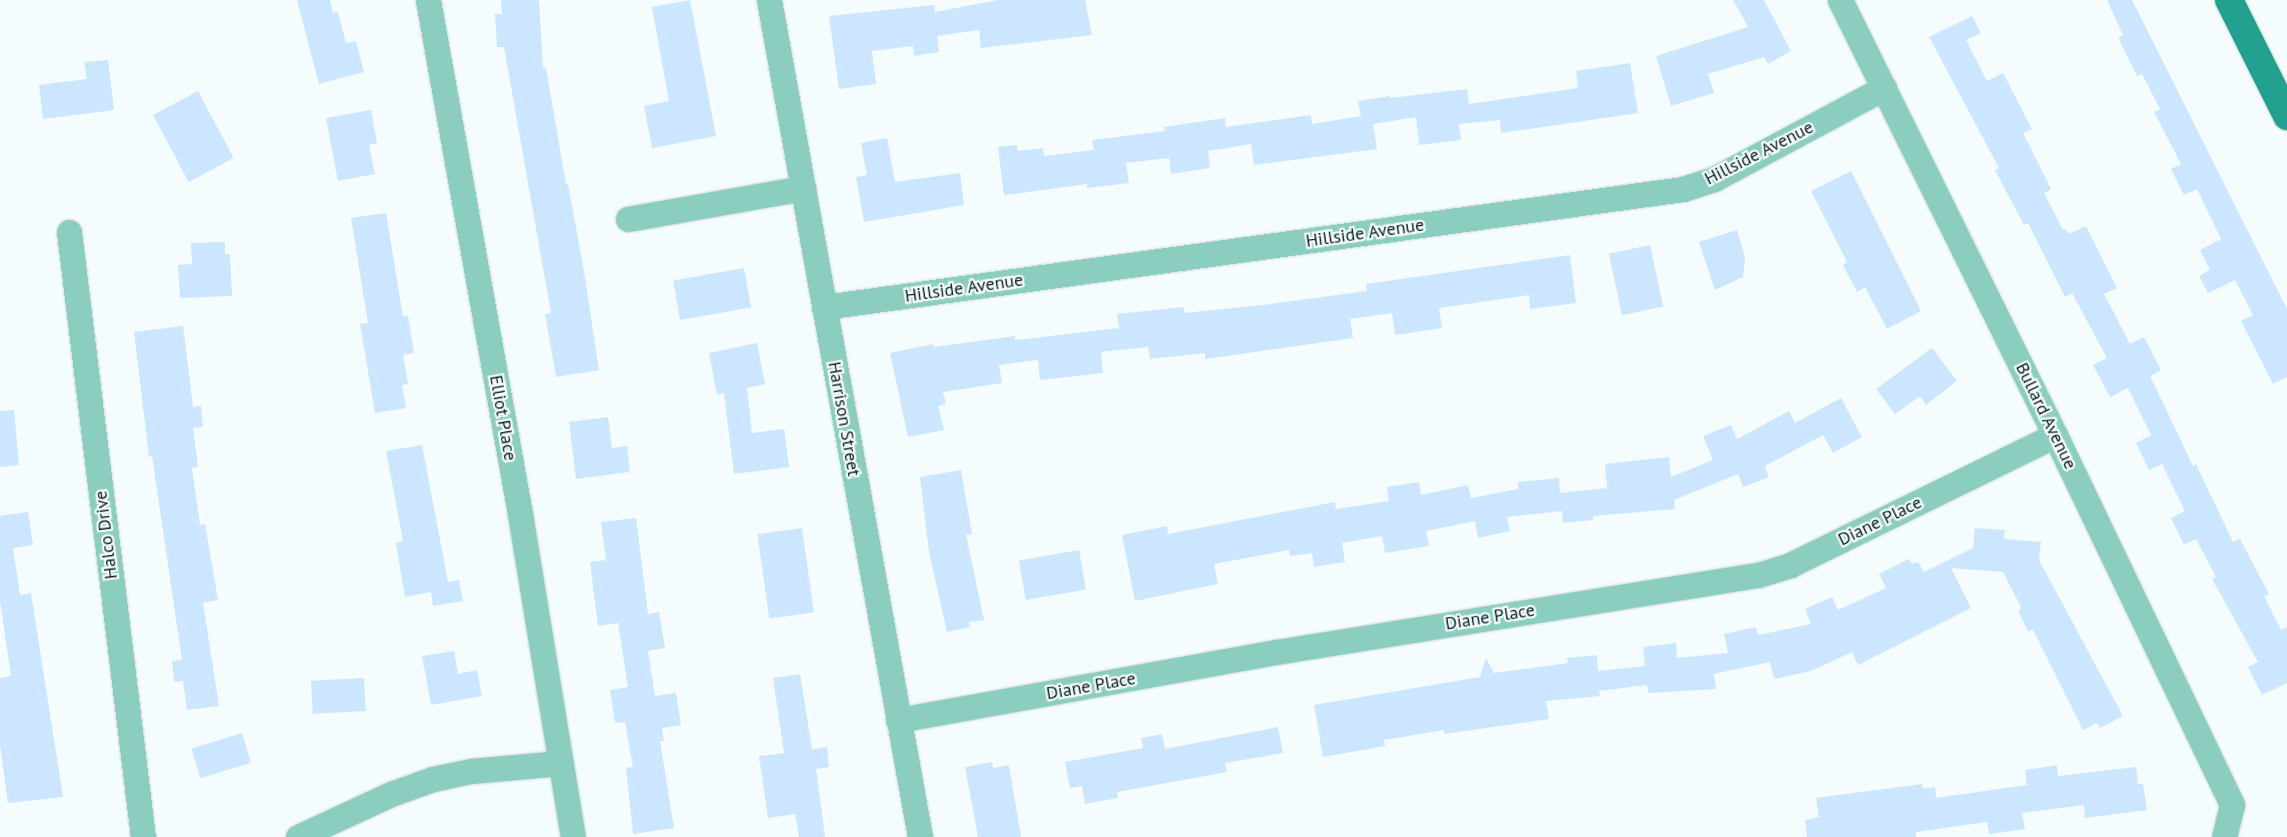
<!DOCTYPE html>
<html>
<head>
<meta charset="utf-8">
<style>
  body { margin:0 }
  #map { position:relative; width:2287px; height:837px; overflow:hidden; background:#f4fcfe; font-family:"PT Sans",sans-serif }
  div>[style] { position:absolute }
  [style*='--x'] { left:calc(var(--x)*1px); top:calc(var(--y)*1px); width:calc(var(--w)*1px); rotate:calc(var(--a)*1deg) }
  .building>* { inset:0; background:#cbe6fe; transform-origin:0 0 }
  .roads { filter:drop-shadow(0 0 1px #cfd8da) drop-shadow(0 0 1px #cfd8da) }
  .street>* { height:25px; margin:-12.5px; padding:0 12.5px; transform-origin:12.5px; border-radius:12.5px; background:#8bcec0 }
  .primary>* { height:28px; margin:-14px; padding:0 14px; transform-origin:14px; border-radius:14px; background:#24a18e }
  span { translate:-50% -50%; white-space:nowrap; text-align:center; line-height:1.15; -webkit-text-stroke:4.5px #f4fcfe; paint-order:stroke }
  .street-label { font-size:18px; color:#0c1c1f }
</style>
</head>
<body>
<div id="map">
  <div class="building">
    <i style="clip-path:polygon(297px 0,330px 0,333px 13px,338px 12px,346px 43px,356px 41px,364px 72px,319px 84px)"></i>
    <i style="clip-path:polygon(501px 0,539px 0,543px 68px,546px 68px,566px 184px,568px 184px,584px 271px,599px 370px,556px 377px,545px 314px,551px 313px,504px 47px,497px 47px,495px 14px,502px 14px)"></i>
    <i style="clip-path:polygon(690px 0,716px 136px,652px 148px,644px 106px,669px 101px,652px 7px)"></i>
    <i style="clip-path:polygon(998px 0,1085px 0,1092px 35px,981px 48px,979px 30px,937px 36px,939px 52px,914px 56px,913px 46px,872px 51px,876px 84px,839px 89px,829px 16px,934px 5px,935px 12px)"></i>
    <i style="clip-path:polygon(1733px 0,1764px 0,1791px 51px,1768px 64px,1764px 57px,1708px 74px,1714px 93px,1671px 106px,1656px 56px,1748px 27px)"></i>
    <i style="clip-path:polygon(2107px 0,2132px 0,2287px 309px,2287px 377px,2273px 384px,2241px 321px,2253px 315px,2235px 280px,2208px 293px,2199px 276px,2210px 270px,2200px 250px,2221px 239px,2197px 189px,2184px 195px,2171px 169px,2181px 164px,2154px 112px,2160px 109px,2142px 74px,2137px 76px,2118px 38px,2123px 35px)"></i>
    <i style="clip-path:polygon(1972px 16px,1981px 33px,1966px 40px,1987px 81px,2003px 73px,2032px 129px,2023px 133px,2051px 189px,2044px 193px,2063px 230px,2066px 229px,2069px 234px,2086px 226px,2117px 288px,2104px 294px,2130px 344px,2144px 337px,2161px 370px,2150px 376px,2175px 428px,2193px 466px,2196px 464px,2233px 542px,2240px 539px,2269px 594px,2264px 596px,2281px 630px,2287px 627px,2287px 683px,2262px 695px,2248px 667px,2258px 662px,2212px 579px,2216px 577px,2196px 539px,2184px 545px,2171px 518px,2185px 511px,2162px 464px,2149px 470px,2136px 443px,2151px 435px,2128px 388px,2110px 397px,2093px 365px,2107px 358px,2072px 293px,2065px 297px,2028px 223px,2024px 225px,1995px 170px,1999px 168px,1929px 37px)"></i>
    <i style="clip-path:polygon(108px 60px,114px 110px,43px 119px,39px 85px,87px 79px,84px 62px)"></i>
    <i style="clip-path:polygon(1630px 63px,1638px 113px,1501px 133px,1500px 120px,1459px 124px,1461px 140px,1419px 145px,1416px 117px,1373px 124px,1377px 149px,1254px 165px,1251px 144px,1208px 151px,1210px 168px,1171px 174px,1169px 158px,1126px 163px,1129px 183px,1087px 188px,1087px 184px,1004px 195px,998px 147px,1017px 145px,1018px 151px,1043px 148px,1044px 156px,1094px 150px,1092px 140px,1165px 131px,1164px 127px,1225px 118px,1226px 127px,1311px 115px,1312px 124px,1361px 116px,1358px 101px,1390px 96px,1390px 98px,1467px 89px,1469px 104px,1578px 88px,1576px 71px)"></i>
    <i style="left:198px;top:91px;width:76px;height:51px;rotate:62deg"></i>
    <i style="clip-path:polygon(371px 110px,377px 143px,369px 145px,375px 174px,338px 181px,326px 118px)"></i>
    <i style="clip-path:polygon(887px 138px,895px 182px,960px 173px,964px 205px,864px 222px,856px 177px,867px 175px,861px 143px)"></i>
    <i style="clip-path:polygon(1851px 171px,1921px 311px,1887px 329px,1865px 287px,1857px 292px,1843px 265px,1847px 262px,1811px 191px)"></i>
    <i style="clip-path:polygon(386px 213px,403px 317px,408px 316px,414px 353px,403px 355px,408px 384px,402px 385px,406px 408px,375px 413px,360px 324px,368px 323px,351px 218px)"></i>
    <i style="clip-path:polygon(1737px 230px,1745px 257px,1743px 277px,1715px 290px,1699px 242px)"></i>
    <i style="clip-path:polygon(225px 242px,225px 254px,230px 254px,232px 296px,180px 298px,178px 265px,192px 264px,191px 243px)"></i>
    <i style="left:1650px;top:245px;width:63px;height:42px;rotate:78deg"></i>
    <i style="clip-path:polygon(1570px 255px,1576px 303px,1530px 309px,1529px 295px,1439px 308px,1442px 328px,1395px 335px,1392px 313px,1350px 319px,1353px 338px,1205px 359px,1205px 353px,1150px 359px,1148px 347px,1101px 352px,1103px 373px,1040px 380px,1038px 360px,999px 365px,1002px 383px,943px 392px,946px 404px,938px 406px,944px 430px,908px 437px,890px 353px,933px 344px,934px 347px,1015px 336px,1015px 340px,1119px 328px,1117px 314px,1184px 307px,1184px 313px,1263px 305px,1367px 291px,1366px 284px)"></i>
    <i style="left:744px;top:268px;width:40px;height:72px;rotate:80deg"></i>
    <i style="clip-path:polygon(183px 326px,193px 407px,201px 406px,203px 427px,193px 428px,198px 467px,192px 468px,200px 525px,205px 524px,218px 600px,203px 603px,219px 706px,187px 710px,183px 681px,174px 682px,172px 661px,182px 660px,152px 456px,149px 457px,134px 332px)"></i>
    <i style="clip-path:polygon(757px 343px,765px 384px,747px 388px,752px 433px,784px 429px,789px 467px,734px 474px,724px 393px,717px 395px,709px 353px)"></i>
    <i style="clip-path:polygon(1932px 348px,1957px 381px,1926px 405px,1920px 396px,1895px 414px,1876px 389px)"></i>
    <i style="clip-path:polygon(1841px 398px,1862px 437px,1833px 453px,1823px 435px,1765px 466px,1769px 477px,1743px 487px,1738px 474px,1674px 500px,1675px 509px,1593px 516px,1593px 520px,1563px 523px,1562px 511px,1507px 517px,1510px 531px,1478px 538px,1475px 521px,1426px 531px,1429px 546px,1385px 553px,1382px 536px,1342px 543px,1345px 562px,1314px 567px,1312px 553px,1290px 556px,1289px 550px,1214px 564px,1218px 584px,1135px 601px,1122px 535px,1167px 526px,1168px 534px,1335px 502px,1336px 509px,1389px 501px,1387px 487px,1419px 482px,1421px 495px,1468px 485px,1471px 498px,1518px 489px,1518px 482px,1559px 478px,1560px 493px,1607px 488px,1605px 464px,1669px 457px,1671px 477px,1713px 460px,1703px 436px,1731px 425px,1737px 439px,1789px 411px,1795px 423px)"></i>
    <i style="clip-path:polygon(14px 410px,19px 465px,0 467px,0 411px)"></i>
    <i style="clip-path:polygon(608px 417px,612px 448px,627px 446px,630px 472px,576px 479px,569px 422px)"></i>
    <i style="clip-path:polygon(422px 445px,448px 582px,459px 580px,463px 601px,433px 606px,431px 592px,405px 597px,396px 543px,403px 541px,386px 451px)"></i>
    <i style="clip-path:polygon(961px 470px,972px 534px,966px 535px,984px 620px,969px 622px,970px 627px,947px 632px,929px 552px,920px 477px)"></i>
    <i style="clip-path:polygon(28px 512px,33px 545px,13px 548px,20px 595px,31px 593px,63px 797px,8px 803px,0 745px,0 678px,11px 676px,0 601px,0 516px)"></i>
    <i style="clip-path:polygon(636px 518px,648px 614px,659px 612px,665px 648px,648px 651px,655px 696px,676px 693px,681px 725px,662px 728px,664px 741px,660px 741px,674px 828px,633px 834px,626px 768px,633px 767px,625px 722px,615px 723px,610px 690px,628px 687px,618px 623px,598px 626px,590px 562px,606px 560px,601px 522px)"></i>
    <i style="left:802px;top:528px;width:85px;height:45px;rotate:82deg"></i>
    <i style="clip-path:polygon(1975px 528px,2005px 530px,2004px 539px,2041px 542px,2039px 560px,2123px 716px,2100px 728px,2097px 723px,2083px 730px,2033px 630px,2028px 631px,2019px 613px,2021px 607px,2003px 572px,1951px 568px,1971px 608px,1858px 665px,1852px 652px,1811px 671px,1774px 679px,1770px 662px,1714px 674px,1716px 689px,1648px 693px,1647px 685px,1599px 691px,1600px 696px,1546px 701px,1549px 719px,1444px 734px,1444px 730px,1384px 740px,1385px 746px,1323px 757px,1314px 705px,1480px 677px,1486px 658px,1494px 673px,1568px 663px,1567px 658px,1597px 655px,1598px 671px,1645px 666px,1643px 647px,1676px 643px,1677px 658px,1728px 653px,1724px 634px,1756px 627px,1758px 635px,1811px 624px,1805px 609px,1832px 597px,1838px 610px,1886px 588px,1879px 574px,1909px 559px,1912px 564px,1918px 562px,1924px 572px,1973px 548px)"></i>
    <i style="left:1079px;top:550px;width:40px;height:61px;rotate:80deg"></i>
    <i style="clip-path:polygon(454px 651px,458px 674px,477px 670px,482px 696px,431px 705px,422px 656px)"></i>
    <i style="clip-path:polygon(800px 674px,812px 749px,827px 747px,829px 767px,816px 769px,825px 837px,799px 837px,795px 814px,768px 818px,759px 756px,784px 753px,773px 678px)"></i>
    <i style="left:364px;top:678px;width:33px;height:53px;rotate:87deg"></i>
    <i style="clip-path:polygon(1278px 727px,1283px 753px,1225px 763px,1227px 772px,1117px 792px,1118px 798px,1085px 804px,1082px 786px,1070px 788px,1065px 762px,1143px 748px,1141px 738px,1162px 734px,1165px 749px)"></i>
    <i style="left:242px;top:733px;width:31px;height:53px;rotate:73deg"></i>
    <i style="clip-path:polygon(992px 762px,993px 768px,1009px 765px,1021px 837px,978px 837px,965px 767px)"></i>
    <i style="clip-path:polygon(2057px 765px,2058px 776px,2136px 767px,2138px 784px,2143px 784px,2147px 810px,2085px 818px,2084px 805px,2022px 813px,2025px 829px,1989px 834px,1987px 822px,1916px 832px,1916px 837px,1807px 837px,1805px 820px,1819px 817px,1816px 798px,1922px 784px,1923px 789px,1935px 787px,1936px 798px,2027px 785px,2025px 770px)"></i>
  </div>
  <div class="roads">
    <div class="street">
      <i style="--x:428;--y:0;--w:522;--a:79.85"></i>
      <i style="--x:520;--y:514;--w:327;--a:80.7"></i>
      <i style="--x:769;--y:0;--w:851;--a:79.77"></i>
      <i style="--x:1840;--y:0;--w:485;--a:63.7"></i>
      <i style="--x:2055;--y:435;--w:410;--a:64.4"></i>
      <i style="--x:2232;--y:805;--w:33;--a:104"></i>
      <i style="--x:628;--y:219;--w:178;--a:-10"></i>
      <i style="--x:69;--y:232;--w:610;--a:83.03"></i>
      <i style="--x:824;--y:307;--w:867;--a:-7.82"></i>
      <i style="--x:1683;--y:189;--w:33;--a:-18"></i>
      <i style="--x:1714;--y:179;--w:193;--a:-28.2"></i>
      <i style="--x:898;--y:720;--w:384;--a:-10.2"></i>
      <i style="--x:1276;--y:652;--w:488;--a:-9.1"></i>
      <i style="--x:1758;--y:575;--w:34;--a:-17"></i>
      <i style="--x:1790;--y:565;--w:295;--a:-26.1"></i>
      <i style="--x:298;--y:837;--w:102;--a:-24.8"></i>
      <i style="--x:391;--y:794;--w:45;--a:-19.7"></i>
      <i style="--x:433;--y:779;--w:39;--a:-12"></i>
      <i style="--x:471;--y:771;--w:90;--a:-5.1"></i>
    </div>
    <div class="primary">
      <i style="--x:2229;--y:0;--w:130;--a:63.4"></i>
    </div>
  </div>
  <div class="street-label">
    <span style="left:1759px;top:153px;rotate:-27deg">Hillside Avenue</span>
    <span style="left:1365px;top:233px;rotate:-8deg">Hillside Avenue</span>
    <span style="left:964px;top:288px;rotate:-8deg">Hillside Avenue</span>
    <span style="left:2046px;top:416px;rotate:64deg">Bullard Avenue</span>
    <span style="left:503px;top:418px;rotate:80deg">Elliot Place</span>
    <span style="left:844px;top:419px;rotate:80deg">Harrison Street</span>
    <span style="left:1880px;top:521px;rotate:-26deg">Diane Place</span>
    <span style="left:106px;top:535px;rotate:-97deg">Halco Drive</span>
    <span style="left:1490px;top:617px;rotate:-9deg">Diane Place</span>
    <span style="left:1091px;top:686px;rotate:-10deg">Diane Place</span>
  </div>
</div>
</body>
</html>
